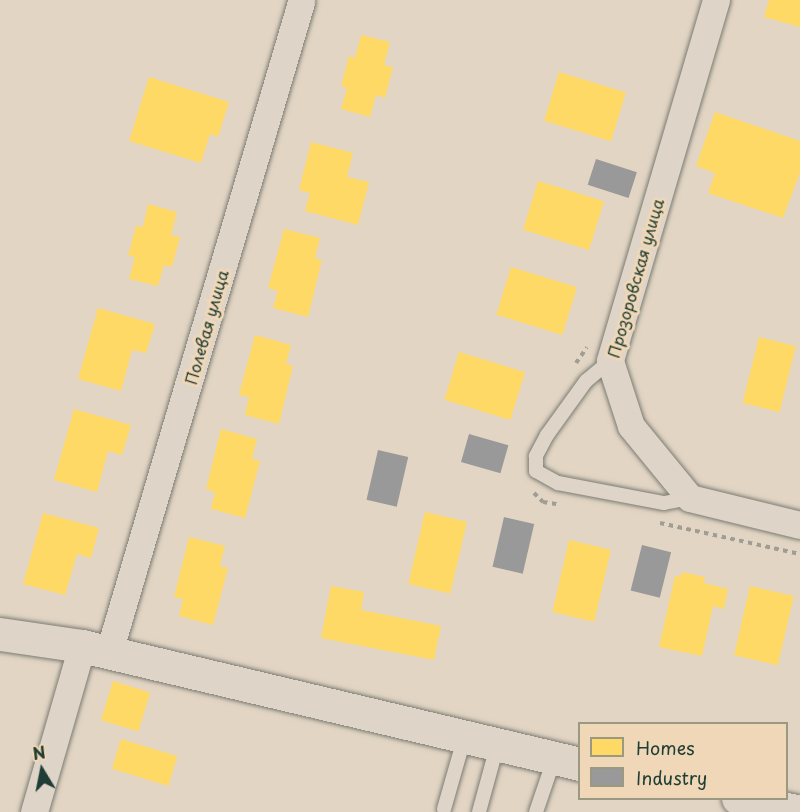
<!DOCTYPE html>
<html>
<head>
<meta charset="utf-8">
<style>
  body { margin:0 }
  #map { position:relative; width:800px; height:812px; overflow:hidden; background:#e2d5c4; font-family:"Playpen Sans",sans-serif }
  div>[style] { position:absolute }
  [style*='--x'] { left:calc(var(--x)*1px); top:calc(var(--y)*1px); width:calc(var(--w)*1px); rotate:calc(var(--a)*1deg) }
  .homes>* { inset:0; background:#ffd966; transform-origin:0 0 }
  .industry>* { inset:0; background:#999; transform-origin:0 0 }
  .path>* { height:4px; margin-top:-2px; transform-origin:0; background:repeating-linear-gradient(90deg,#a09d94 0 4.5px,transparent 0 9px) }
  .roads { filter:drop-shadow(0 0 2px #7c7c73) drop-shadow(0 0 2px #7c7c73) }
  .lane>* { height:14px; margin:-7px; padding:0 7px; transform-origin:7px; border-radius:7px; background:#ded4c8 }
  .street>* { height:27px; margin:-13.5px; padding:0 13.5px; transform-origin:13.5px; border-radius:13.5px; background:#ded4c8 }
  .secondary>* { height:33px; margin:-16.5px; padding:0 16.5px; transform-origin:16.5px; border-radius:16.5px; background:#ded4c8 }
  span { translate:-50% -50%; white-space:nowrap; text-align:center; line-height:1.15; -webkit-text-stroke:6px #efd7b7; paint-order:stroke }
  .street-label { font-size:16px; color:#1f3d34 }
  .legend { position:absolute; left:578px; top:722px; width:210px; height:78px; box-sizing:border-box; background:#efd7b7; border:2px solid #9c9983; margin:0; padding:8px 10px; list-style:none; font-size:18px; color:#1f3d34 }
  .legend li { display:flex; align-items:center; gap:12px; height:30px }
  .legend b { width:30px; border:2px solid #9c9983 }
  .north { position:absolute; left:12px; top:740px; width:60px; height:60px; -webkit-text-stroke:4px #efd7b7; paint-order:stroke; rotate:350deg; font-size:16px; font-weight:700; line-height:24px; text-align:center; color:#1f3d34 }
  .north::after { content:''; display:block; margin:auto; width:21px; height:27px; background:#1f3d34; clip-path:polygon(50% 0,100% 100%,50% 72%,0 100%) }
</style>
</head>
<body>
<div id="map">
  <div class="homes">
    <i style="clip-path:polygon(769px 0,800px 0,800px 27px,764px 17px)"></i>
    <i style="clip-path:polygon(361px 35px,390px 42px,384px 65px,393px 67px,385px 98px,376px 95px,370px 117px,341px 109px,347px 88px,341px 86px,349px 56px,355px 58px)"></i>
    <i style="left:559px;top:72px;width:70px;height:51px;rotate:17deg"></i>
    <i style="clip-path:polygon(149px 77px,229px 102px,218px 137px,210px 134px,201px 163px,129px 141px)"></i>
    <i style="clip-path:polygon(715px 112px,800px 141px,800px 173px,783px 218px,708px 193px,715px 173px,696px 166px)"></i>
    <i style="clip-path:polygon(311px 142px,353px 153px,347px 177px,369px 182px,358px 225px,305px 211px,310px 193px,299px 190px)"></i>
    <i style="left:538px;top:181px;width:69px;height:51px;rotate:17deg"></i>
    <i style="clip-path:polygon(148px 204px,177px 212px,171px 235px,180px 237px,172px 267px,164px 265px,158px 286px,129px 279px,135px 257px,128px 256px,136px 226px,143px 227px)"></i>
    <i style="clip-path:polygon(284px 229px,320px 238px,315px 258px,322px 260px,308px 317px,273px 308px,278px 291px,268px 288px)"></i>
    <i style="left:511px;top:267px;width:69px;height:50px;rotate:17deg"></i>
    <i style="clip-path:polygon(98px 308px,155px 324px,146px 353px,132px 350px,121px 391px,78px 379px)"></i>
    <i style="clip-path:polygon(255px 335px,291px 345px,286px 364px,293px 366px,279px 424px,245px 415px,249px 397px,239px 395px)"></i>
    <i style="left:759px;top:337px;width:38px;height:68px;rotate:14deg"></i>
    <i style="left:459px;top:352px;width:69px;height:50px;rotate:17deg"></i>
    <i style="clip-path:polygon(74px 409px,131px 425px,122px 455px,108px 451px,97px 492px,54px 480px)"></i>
    <i style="clip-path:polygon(221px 429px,257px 439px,252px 459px,260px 461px,245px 518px,211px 509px,215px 492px,206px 489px)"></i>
    <i style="left:425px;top:512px;width:43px;height:74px;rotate:13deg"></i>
    <i style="clip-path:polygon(43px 513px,99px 528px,91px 558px,77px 554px,65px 595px,23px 584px)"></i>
    <i style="clip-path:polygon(189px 537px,225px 546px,220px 566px,228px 568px,213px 625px,179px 616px,183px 599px,174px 597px)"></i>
    <i style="left:569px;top:540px;width:43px;height:74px;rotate:13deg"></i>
    <i style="clip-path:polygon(682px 572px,705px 577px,704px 583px,728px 589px,724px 609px,713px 606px,702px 656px,659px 647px,675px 576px,680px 577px)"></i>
    <i style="clip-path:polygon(331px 586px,364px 592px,361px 610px,441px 626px,434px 660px,321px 638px)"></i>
    <i style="left:750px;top:586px;width:45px;height:71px;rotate:13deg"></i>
    <i style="left:113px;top:681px;width:39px;height:41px;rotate:17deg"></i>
    <i style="left:121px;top:739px;width:59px;height:31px;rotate:17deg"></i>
  </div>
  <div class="industry">
    <i style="left:596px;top:159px;width:43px;height:27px;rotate:18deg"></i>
    <i style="left:469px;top:434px;width:41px;height:29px;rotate:16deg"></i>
    <i style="left:378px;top:450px;width:31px;height:51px;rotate:13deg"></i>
    <i style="left:504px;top:517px;width:31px;height:51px;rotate:13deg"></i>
    <i style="left:642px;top:545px;width:30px;height:47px;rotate:14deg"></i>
  </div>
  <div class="path">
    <i style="--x:576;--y:363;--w:19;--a:-55"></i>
    <i style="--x:534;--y:493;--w:13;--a:45"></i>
    <i style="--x:543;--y:502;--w:18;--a:9"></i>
    <i style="--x:660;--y:523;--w:143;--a:12.5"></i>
  </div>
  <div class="roads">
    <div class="lane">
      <i style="--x:610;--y:361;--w:31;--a:140"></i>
      <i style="--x:586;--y:381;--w:67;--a:125.8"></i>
      <i style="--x:547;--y:435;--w:24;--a:118"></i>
      <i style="--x:536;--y:456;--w:15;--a:90"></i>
      <i style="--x:536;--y:471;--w:25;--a:29"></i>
      <i style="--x:558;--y:483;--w:108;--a:10.7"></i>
      <i style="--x:664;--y:503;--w:26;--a:-11"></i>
      <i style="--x:444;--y:809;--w:73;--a:-74.1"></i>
      <i style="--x:479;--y:812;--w:68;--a:-74.7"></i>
      <i style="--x:536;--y:812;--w:56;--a:-71.2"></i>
    </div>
    <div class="street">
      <i style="--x:716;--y:0;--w:376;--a:106.4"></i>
      <i style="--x:610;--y:361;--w:68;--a:72.1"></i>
      <i style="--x:631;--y:426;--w:93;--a:50.7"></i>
      <i style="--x:690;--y:498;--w:113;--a:13.8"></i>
      <i style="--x:109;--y:652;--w:678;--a:-73.54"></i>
      <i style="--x:34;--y:812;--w:173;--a:-73.9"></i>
    </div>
    <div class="secondary">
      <i style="--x:0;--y:634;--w:83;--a:8.3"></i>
      <i style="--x:82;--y:646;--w:512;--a:13.33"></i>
      <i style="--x:738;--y:798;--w:64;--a:12.7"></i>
    </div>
  </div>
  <div class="street-label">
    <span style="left:635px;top:278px;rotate:-74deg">Прозоровская улица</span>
    <span style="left:206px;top:327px;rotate:-74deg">Полевая улица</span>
  </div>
  <ul class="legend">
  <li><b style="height:16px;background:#ffd966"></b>Homes</li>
  <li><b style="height:16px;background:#999"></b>Industry</li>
  </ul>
  <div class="north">N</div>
</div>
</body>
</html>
